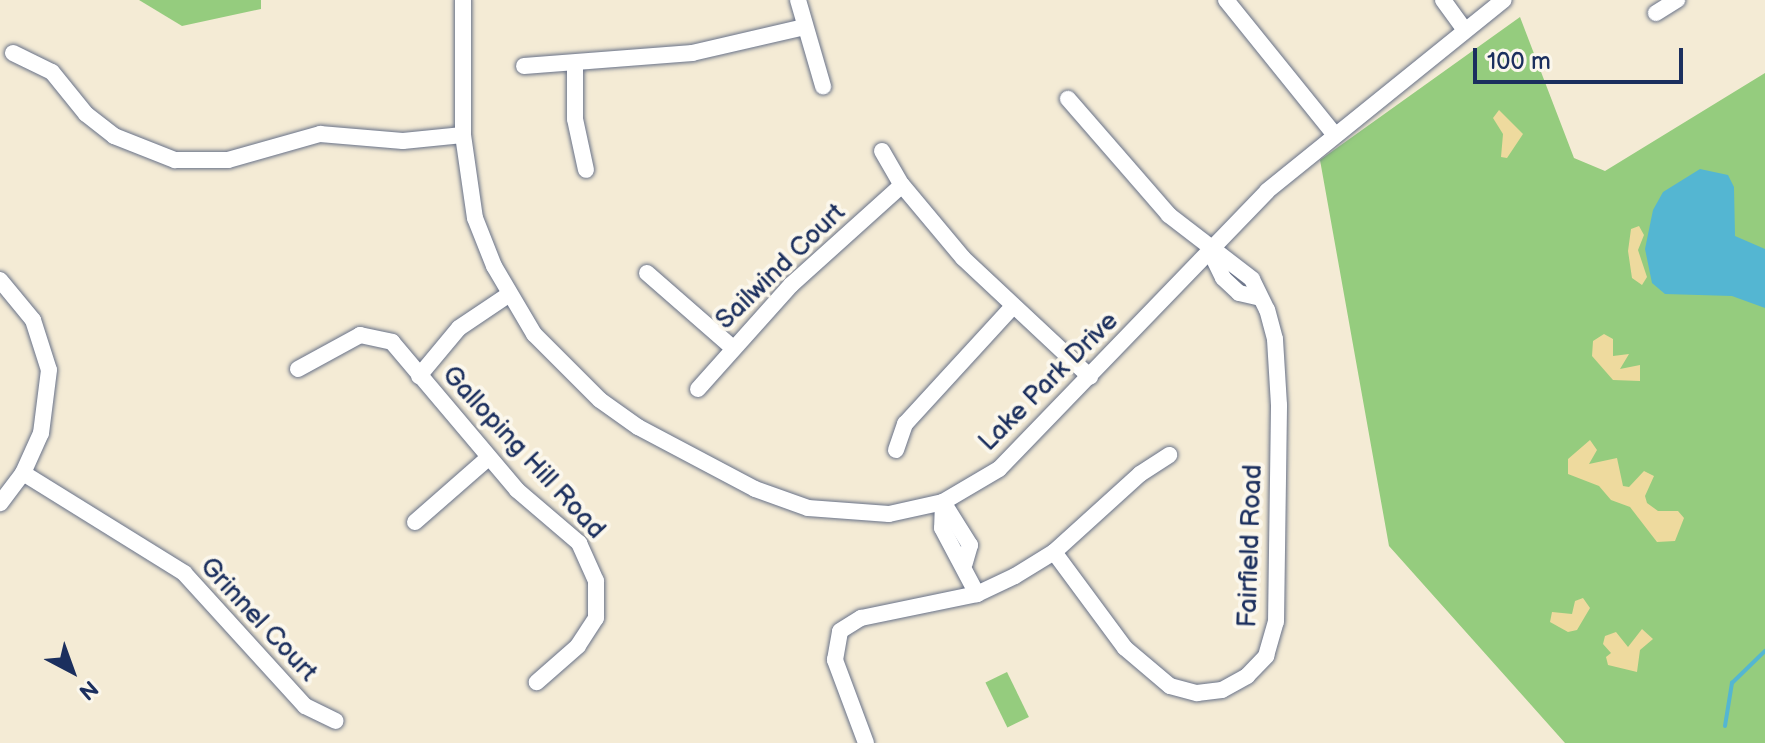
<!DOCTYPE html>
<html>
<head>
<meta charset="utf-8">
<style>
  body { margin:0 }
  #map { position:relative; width:1765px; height:743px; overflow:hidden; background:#f4ebd5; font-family:"Balsamiq Sans",sans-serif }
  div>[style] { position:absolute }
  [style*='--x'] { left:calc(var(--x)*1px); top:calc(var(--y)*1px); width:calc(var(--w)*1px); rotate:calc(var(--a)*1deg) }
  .green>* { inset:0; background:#95cc7e; transform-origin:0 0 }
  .sand>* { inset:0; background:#eeda9e }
  .water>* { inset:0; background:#54b6d2 }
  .stream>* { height:4px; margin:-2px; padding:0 2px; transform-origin:2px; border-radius:2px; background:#54b6d2 }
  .roads { filter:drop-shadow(0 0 2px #677188) drop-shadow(0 0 2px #677188) }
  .street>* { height:16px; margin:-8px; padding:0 8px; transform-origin:8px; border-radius:8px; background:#fff }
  span { translate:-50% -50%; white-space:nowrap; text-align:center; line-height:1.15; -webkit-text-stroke:8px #fbf7ec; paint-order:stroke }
  .street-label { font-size:26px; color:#1b2f5e }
  .north { position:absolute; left:32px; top:631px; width:80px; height:80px; -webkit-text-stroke:6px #fbf7ec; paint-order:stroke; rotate:139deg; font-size:22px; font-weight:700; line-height:32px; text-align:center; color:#1b2f5e }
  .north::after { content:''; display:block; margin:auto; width:28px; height:36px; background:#1b2f5e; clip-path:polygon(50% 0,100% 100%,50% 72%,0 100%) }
  .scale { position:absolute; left:1473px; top:48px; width:210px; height:36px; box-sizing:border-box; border:4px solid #1b2f5e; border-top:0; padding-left:10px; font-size:24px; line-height:28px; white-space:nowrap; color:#1b2f5e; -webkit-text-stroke:6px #fbf7ec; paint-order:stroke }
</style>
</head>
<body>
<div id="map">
  <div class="green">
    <i style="clip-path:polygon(139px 0,261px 0,261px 9px,182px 26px)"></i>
    <i style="clip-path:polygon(1520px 17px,1574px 158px,1605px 171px,1765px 73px,1765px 743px,1565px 743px,1389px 546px,1320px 160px)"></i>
    <i style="left:1007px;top:672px;width:50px;height:24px;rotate:64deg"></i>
  </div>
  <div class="sand">
    <i style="clip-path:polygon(1499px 110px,1523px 134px,1507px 158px,1501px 157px,1503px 134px,1493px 118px)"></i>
    <i style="clip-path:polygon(1639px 226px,1644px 235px,1638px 250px,1647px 277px,1642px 285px,1632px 278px,1628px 251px,1631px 229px)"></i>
    <i style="clip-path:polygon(1604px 334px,1613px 339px,1613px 356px,1629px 354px,1620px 369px,1640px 365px,1640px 381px,1613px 380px,1592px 356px,1593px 341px)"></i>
    <i style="clip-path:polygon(1590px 440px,1597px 450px,1589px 464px,1617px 458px,1623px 486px,1629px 487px,1644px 471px,1654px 476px,1645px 496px,1647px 503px,1658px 511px,1678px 511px,1684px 518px,1675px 541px,1657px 542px,1630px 507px,1611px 500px,1599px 486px,1568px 474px,1568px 459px)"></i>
    <i style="clip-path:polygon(1583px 598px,1590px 608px,1577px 630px,1568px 632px,1550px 622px,1552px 612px,1572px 614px,1575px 601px)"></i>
    <i style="clip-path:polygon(1642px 629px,1653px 639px,1640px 650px,1637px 672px,1608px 665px,1606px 657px,1611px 653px,1603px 644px,1605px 636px,1616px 632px,1628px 647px)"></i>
  </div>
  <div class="water">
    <i style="clip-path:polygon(1700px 169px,1728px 175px,1734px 187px,1735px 236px,1765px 249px,1765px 308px,1732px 296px,1665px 294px,1652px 283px,1645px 249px,1653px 210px,1663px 192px)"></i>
  </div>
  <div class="stream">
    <i style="--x:1725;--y:726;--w:44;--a:-80.8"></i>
    <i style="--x:1732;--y:683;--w:46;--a:-44.1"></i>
  </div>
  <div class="roads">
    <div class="street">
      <i style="--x:463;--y:0;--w:135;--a:90"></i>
      <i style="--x:463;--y:135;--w:84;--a:81.8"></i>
      <i style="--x:475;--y:218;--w:52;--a:68.4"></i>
      <i style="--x:494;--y:266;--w:79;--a:59.5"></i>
      <i style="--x:534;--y:334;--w:93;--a:45"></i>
      <i style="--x:600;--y:400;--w:47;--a:35.4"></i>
      <i style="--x:638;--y:427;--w:132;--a:27.9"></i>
      <i style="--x:755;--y:489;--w:56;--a:19.7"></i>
      <i style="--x:808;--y:508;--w:81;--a:4.2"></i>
      <i style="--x:889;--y:514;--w:55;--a:-12.5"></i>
      <i style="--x:943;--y:502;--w:65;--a:-30.5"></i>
      <i style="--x:999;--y:469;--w:386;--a:-46"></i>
      <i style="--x:1267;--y:191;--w:304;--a:-38.9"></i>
      <i style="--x:798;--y:0;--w:90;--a:73.8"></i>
      <i style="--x:1226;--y:0;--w:172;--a:51.1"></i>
      <i style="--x:1443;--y:0;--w:36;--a:54"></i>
      <i style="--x:1656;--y:13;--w:25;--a:-32"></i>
      <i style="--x:13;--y:53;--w:43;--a:26"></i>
      <i style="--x:52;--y:72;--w:54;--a:51"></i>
      <i style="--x:86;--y:114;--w:36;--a:38"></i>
      <i style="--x:114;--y:136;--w:66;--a:21.5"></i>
      <i style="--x:175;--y:160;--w:53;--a:0"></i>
      <i style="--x:228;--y:160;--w:96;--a:-15.8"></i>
      <i style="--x:320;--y:134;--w:83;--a:4.8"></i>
      <i style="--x:403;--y:141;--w:60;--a:-5.7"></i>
      <i style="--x:575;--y:64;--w:55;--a:90"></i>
      <i style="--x:575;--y:119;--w:52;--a:77.8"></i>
      <i style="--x:524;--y:66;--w:169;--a:-4.4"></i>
      <i style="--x:692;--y:53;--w:116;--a:-13"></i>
      <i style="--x:882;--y:151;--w:39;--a:60"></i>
      <i style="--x:902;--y:185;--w:95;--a:50.1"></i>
      <i style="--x:963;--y:258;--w:174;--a:43.1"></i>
      <i style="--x:1209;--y:249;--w:32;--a:64"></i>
      <i style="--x:1223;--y:278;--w:22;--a:43"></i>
      <i style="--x:1239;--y:293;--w:18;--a:13"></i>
      <i style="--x:647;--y:273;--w:114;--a:41.1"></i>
      <i style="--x:0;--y:280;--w:52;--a:50.5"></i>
      <i style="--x:33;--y:320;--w:52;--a:72.3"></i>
      <i style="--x:49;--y:370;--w:64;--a:97.2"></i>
      <i style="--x:41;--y:433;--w:44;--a:114.2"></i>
      <i style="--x:23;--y:473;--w:38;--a:127"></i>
      <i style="--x:298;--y:369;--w:71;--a:-28.7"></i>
      <i style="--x:360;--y:335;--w:33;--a:12"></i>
      <i style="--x:392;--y:342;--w:194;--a:49.8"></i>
      <i style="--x:517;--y:490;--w:82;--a:40.5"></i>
      <i style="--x:579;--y:543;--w:42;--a:65.9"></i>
      <i style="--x:596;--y:581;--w:37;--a:90"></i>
      <i style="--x:596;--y:618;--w:33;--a:123"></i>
      <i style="--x:578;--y:646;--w:55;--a:138.7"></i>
      <i style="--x:419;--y:376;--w:62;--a:-50.2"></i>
      <i style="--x:459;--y:328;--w:59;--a:-34"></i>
      <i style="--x:698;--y:389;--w:140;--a:-48.2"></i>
      <i style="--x:791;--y:285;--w:149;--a:-42"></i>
      <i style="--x:896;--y:450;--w:28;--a:-71"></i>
      <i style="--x:905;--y:424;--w:160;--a:-47.5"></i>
      <i style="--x:23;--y:473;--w:190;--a:31.8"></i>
      <i style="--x:184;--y:573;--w:180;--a:47.7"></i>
      <i style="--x:305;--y:706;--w:34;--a:26"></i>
      <i style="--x:943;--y:502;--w:26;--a:92"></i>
      <i style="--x:942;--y:528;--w:75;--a:62.1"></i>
      <i style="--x:943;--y:502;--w:51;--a:57.9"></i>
      <i style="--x:970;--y:545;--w:19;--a:106"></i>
      <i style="--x:415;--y:522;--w:97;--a:-41.2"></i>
      <i style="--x:1054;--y:552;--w:119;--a:53.5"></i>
      <i style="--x:1125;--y:648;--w:59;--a:40.2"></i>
      <i style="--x:1170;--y:686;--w:28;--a:15"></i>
      <i style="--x:1197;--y:693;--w:25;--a:-7"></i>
      <i style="--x:1222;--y:690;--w:29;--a:-29"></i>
      <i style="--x:1247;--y:676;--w:28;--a:-46"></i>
      <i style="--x:1266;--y:656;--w:35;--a:-74"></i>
      <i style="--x:1276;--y:622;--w:217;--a:-89.2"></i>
      <i style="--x:1279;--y:405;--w:66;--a:-93.5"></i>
      <i style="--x:1275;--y:339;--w:30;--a:-105"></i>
      <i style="--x:1267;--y:310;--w:34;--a:-116"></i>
      <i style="--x:1252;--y:279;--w:105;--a:-142.4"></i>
      <i style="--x:1169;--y:215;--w:154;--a:-131"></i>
      <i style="--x:866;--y:743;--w:89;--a:-110.5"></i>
      <i style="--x:835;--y:660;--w:29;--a:-80"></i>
      <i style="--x:840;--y:631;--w:25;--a:-32"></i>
      <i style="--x:861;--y:618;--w:118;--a:-11.7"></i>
      <i style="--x:977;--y:594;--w:42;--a:-25.3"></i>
      <i style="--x:1015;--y:576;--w:46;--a:-31.6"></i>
      <i style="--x:1054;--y:552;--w:116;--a:-42.2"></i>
      <i style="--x:1140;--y:474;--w:35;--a:-33"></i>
    </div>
  </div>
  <div class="street-label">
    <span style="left:781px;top:267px;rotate:-44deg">Sailwind Court</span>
    <span style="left:1049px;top:382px;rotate:-45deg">Lake Park Drive</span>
    <span style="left:523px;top:453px;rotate:47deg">Galloping Hill Road</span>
    <span style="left:1251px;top:546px;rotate:-88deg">Fairfield Road</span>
    <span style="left:258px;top:620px;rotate:47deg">Grinnel Court</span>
  </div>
  <div class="north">N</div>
  <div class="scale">100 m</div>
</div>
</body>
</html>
